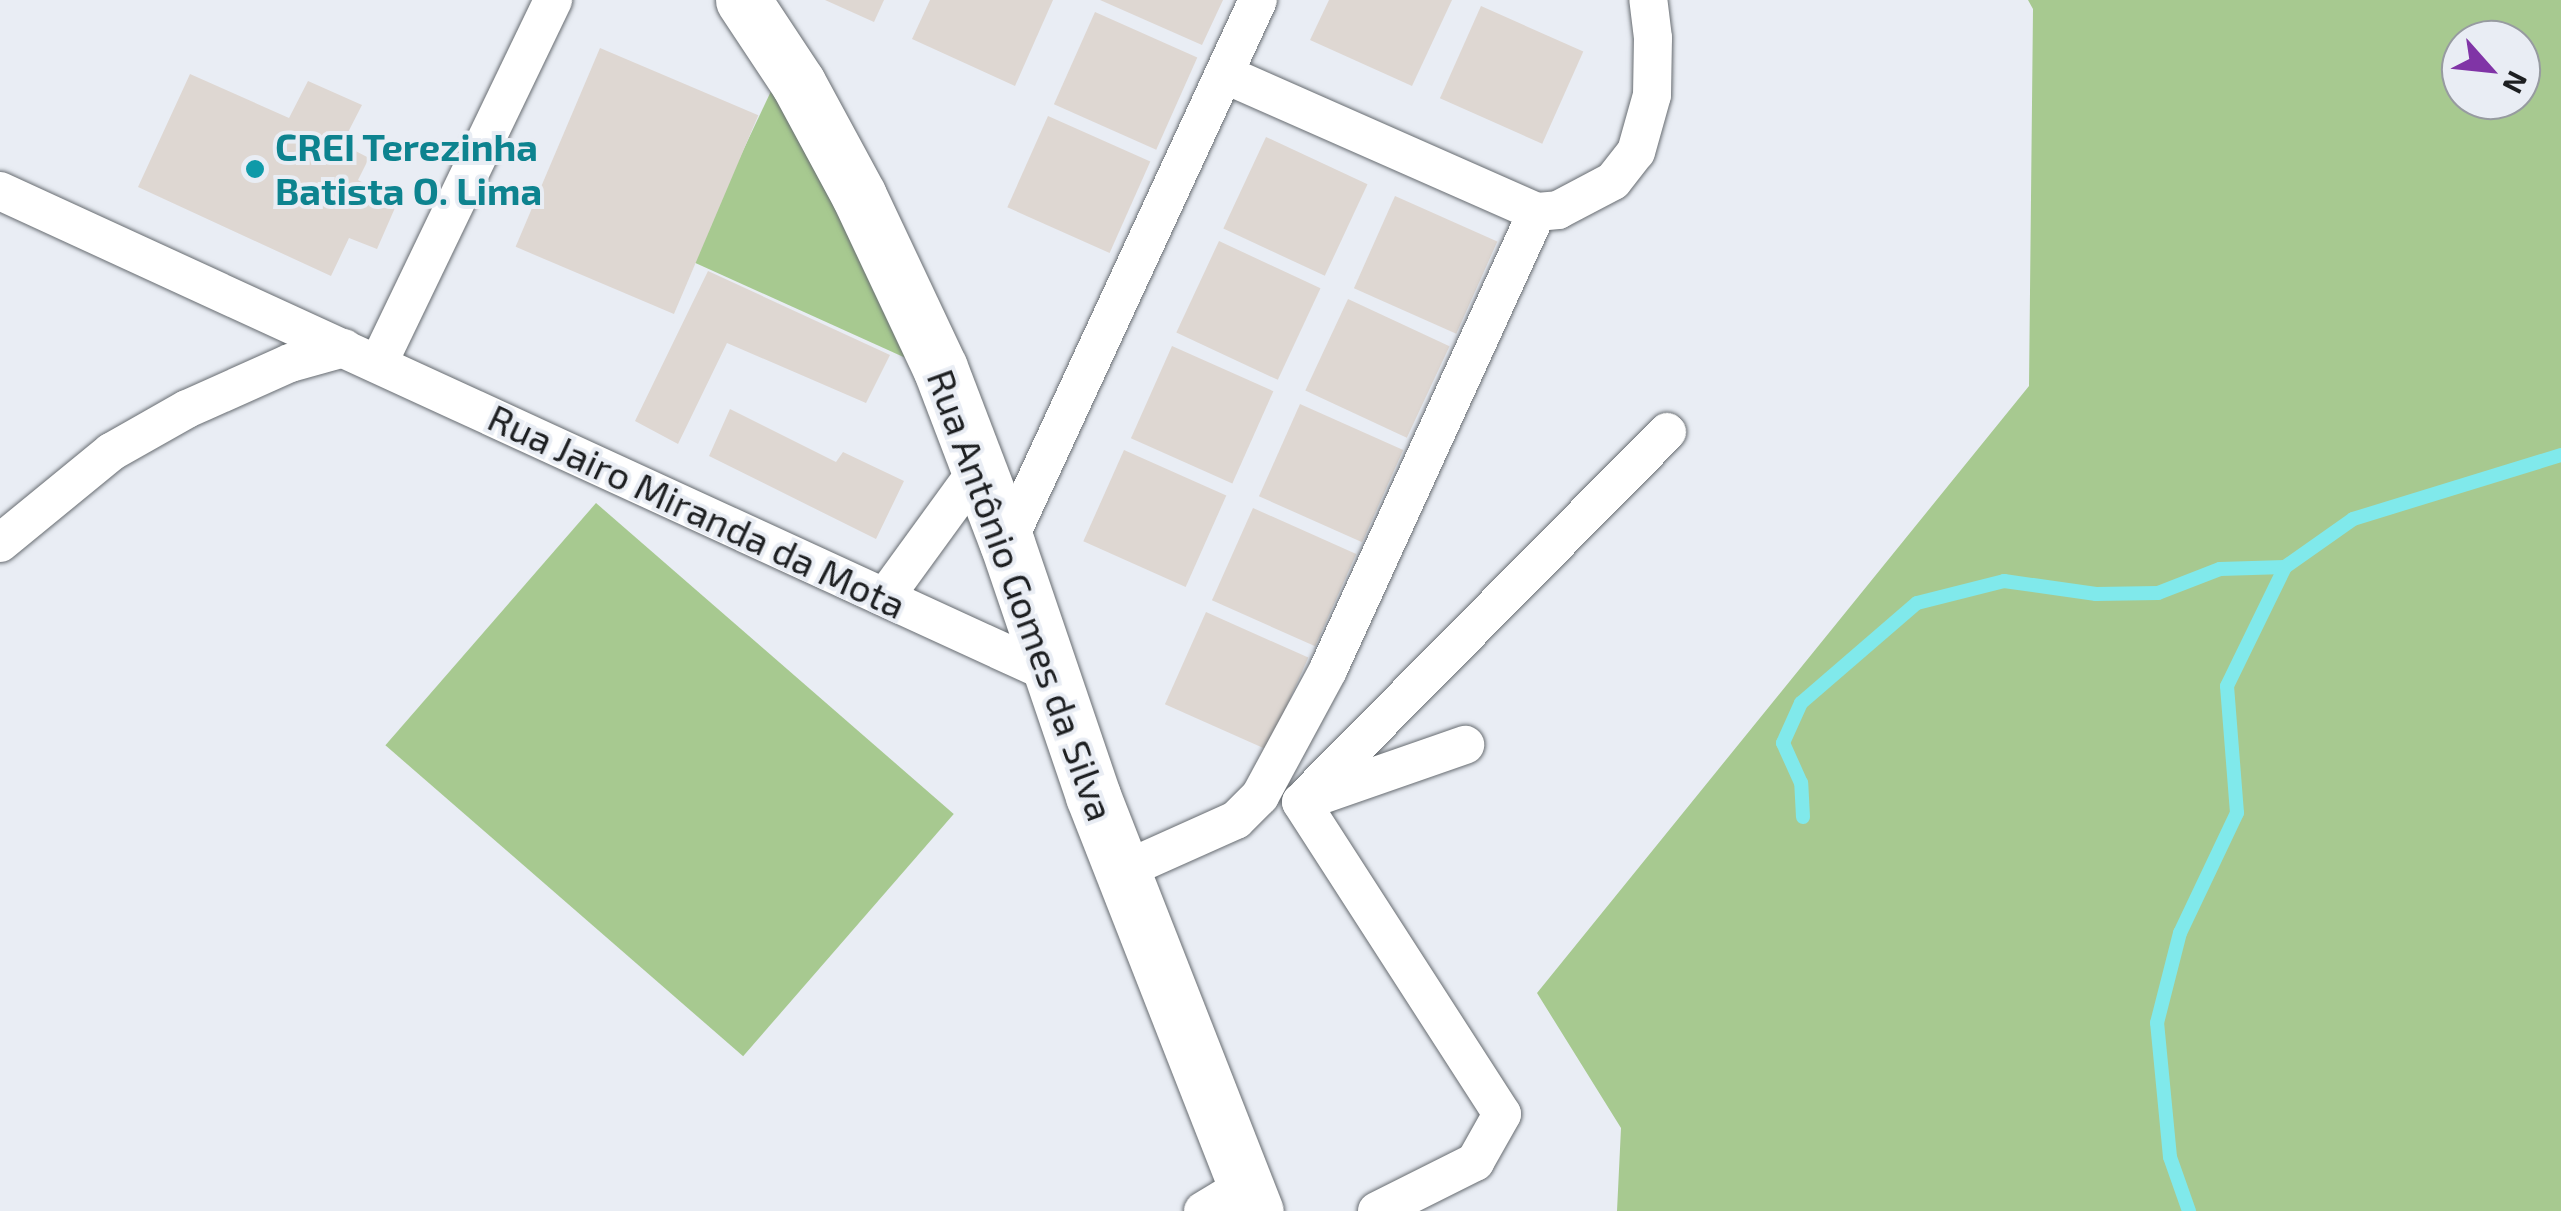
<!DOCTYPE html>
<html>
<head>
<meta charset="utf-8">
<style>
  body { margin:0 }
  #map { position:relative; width:2561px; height:1211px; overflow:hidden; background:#e9edf4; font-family:"Exo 2",sans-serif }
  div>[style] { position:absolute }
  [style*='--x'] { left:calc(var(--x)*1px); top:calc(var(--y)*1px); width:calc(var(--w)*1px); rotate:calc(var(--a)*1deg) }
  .green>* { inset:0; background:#a7c990; transform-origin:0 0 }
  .stream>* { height:14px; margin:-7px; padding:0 7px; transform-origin:7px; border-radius:7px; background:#80e9eb }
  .building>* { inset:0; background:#ded7d2; transform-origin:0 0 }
  .roads { filter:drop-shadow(0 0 2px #676c71) drop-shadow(0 0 2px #676c71) }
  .street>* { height:38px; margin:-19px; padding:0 19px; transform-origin:19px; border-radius:19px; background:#fff }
  .secondary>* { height:55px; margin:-27.5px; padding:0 27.5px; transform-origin:27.5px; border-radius:27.5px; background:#fff }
  .dots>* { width:28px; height:28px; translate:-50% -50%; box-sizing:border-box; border:5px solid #e9edf4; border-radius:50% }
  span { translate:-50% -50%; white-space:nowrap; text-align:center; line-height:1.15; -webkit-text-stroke:8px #e9edf4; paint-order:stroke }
  .culture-label { font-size:38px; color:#0d838f; font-weight:700 }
  .left { translate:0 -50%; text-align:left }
  .street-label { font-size:38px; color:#1d1f21 }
  .north { position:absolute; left:2441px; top:20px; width:100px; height:100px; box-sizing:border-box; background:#e9edf4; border:2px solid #979ba0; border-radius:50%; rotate:117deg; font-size:28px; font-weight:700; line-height:40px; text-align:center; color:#1d1f21 }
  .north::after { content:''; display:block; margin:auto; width:35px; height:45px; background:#8034a6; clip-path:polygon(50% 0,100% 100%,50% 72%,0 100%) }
</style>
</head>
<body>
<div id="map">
  <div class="green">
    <i style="clip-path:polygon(evenodd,2028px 0,2561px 0,2561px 1211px,1617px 1211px,1621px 1128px,1537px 993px,2029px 386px,2033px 9px,2028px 0,2461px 40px,2521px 40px,2521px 100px,2461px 100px,2461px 40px)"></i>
    <i style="clip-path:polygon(781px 70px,930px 369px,691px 261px)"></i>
    <i style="left:596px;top:503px;width:474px;height:321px;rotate:41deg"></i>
  </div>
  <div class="stream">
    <i style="--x:1803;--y:817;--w:34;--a:-93"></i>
    <i style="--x:1801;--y:783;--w:44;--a:-114.2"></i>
    <i style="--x:1783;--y:743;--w:44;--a:-65.8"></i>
    <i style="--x:1801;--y:703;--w:153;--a:-40.8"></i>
    <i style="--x:1917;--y:603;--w:90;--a:-14.2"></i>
    <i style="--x:2004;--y:581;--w:93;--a:8"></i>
    <i style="--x:2096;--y:594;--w:62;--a:-0.9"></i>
    <i style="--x:2158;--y:593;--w:66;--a:-21.2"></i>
    <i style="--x:2220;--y:569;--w:65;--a:-1.8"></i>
    <i style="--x:2189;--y:1211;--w:57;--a:-109.4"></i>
    <i style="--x:2170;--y:1157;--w:135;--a:-95.5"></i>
    <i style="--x:2157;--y:1023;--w:93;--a:-75.7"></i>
    <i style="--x:2180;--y:933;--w:133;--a:-64.6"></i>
    <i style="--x:2237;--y:813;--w:127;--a:-94.5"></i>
    <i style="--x:2227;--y:686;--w:132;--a:-64"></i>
    <i style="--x:2285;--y:567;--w:83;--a:-35.2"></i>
    <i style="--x:2353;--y:519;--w:218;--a:-17.1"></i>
  </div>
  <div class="building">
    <i style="clip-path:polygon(825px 0,884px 0,874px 22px)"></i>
    <i style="clip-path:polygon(930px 0,1053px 0,1015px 86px,912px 39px)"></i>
    <i style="clip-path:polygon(1100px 0,1223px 0,1202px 45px)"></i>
    <i style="clip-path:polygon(1329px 0,1452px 0,1412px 86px,1310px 40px)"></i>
    <i style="left:1481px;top:6px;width:112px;height:101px;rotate:24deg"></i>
    <i style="left:1095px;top:12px;width:112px;height:101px;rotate:24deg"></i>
    <i style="left:600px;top:48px;width:172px;height:216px;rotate:23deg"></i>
    <i style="clip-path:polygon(190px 74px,289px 118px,308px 81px,362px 105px,342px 144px,369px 158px,358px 180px,398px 201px,377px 249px,349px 238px,331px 276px,138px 187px)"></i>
    <i style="left:1048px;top:116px;width:112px;height:100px;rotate:24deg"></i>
    <i style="left:1266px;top:137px;width:112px;height:101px;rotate:25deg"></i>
    <i style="left:1395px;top:196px;width:112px;height:101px;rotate:24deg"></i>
    <i style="left:1219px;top:241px;width:112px;height:101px;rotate:25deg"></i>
    <i style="clip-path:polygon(708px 271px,890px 355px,866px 403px,727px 343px,678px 444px,635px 421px)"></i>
    <i style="left:1348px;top:299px;width:112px;height:101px;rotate:25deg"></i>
    <i style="left:1172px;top:346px;width:111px;height:101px;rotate:24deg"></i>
    <i style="left:1300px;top:404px;width:113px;height:101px;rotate:24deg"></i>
    <i style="clip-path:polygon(730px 409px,836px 462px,843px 452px,904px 481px,876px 539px,709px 456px)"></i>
    <i style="left:1124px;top:450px;width:112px;height:100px;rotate:24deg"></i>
    <i style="left:1253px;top:508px;width:113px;height:101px;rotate:24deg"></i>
    <i style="left:1206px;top:612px;width:112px;height:101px;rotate:24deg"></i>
  </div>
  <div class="roads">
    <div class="street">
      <i style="--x:1224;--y:74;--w:342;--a:23.8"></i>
      <i style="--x:1537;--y:212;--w:21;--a:-5"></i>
      <i style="--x:1558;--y:210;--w:62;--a:-27.8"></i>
      <i style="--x:1613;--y:181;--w:37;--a:-52"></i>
      <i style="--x:1636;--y:152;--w:59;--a:-74.3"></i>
      <i style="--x:1652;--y:95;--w:57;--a:-89"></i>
      <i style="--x:1653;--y:38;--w:38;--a:-97"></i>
      <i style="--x:0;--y:191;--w:1154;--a:24.68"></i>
      <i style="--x:378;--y:364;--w:404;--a:-64.3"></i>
      <i style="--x:0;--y:543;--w:144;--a:-39.3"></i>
      <i style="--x:111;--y:452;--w:87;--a:-29.5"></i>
      <i style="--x:187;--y:409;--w:113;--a:-24.1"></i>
      <i style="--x:290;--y:363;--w:56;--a:-15.5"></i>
      <i style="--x:1007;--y:543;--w:598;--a:-65.19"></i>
      <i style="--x:885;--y:597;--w:158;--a:-54"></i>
      <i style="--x:1307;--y:796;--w:512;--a:-45.32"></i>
      <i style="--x:1122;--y:871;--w:125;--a:-24.1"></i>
      <i style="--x:1236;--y:820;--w:34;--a:-45"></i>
      <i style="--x:1260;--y:796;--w:143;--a:-61.6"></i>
      <i style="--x:1328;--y:670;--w:503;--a:-65.47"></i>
      <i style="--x:1203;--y:1211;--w:50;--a:-31.2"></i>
      <i style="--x:1377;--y:1211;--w:110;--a:-26.6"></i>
      <i style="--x:1475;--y:1162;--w:55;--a:-60.6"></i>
      <i style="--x:1502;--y:1114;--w:371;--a:-122.8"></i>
      <i style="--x:1301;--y:802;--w:174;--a:-19.2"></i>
    </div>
    <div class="secondary">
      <i style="--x:743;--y:0;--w:100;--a:56.5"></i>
      <i style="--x:798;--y:83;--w:128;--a:61.6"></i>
      <i style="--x:859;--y:196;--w:190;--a:64.8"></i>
      <i style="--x:940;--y:368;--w:187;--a:69.1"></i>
      <i style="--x:1007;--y:543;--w:267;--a:71.2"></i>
      <i style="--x:1093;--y:796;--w:446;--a:68.6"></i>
    </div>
  </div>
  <div class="dots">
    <i style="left:255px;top:169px;background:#0f9aa8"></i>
  </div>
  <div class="culture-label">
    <span class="left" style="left:275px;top:169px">CREI Terezinha<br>Batista O. Lima</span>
  </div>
  <div class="street-label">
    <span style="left:697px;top:511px;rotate:25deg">Rua Jairo Miranda da Mota</span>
    <span style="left:1021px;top:595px;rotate:70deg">Rua Antônio Gomes da Silva</span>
  </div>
  <div class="north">N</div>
</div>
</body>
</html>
